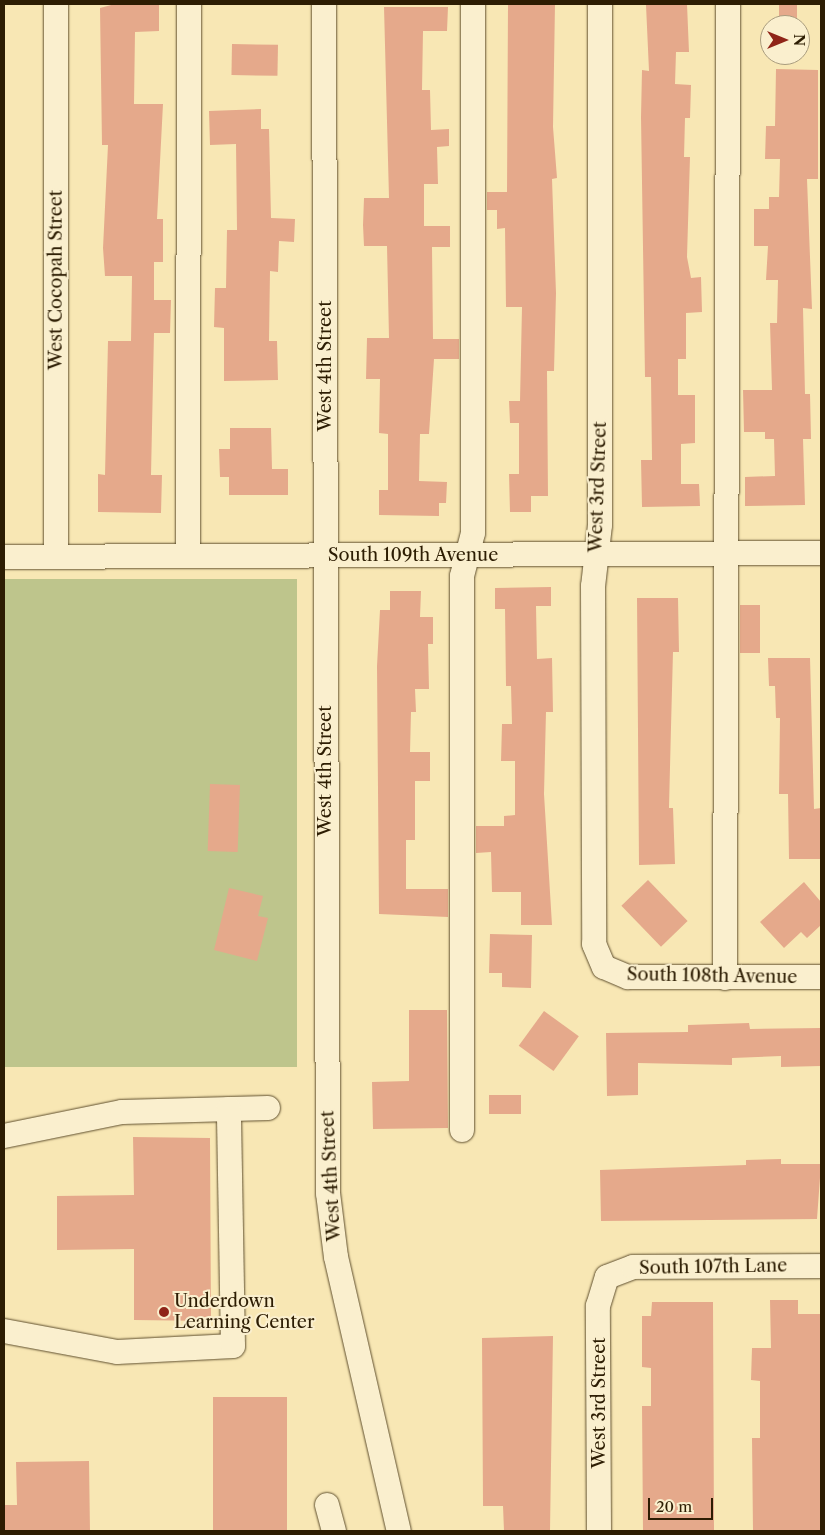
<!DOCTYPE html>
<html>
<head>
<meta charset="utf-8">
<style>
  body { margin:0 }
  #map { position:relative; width:825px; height:1535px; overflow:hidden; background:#f8e7b4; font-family:"Libre Caslon Text",serif }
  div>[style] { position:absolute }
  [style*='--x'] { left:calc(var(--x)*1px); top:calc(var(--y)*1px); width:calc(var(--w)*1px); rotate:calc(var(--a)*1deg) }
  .green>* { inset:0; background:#bec58c; transform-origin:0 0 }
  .building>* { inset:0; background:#e5a98b; transform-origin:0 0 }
  .roads { filter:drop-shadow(0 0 1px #60502f) drop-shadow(0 0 1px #60502f) }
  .minor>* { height:24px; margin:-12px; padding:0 12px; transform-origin:12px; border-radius:12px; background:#faefce }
  .dots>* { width:14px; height:14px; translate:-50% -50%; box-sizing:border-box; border:2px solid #faefce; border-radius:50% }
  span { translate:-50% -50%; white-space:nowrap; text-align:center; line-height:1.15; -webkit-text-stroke:4px #faefce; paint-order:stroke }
  .street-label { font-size:18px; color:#2d1d03 }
  .poi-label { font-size:18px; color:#2d1d03 }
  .left { translate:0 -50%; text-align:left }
  .frame { position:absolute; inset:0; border:5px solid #2d1d03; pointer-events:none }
  .north { position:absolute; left:760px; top:15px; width:50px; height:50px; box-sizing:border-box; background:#faefce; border:1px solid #a89b7d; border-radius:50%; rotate:90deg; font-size:14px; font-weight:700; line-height:20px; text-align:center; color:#2d1d03 }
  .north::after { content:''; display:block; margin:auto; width:18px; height:22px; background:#8f2418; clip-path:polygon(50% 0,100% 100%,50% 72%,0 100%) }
  .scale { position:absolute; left:648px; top:1498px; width:65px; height:22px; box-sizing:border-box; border:2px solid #2d1d03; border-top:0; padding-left:6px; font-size:15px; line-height:18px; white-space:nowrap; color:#2d1d03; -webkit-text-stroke:4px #faefce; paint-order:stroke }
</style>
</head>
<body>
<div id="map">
  <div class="green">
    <i style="left:4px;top:579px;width:293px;height:488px"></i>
  </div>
  <div class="building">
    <i style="clip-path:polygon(115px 4px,159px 4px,159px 31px,135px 32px,134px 104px,163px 104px,157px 219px,163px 219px,163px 262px,154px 262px,154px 300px,171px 300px,170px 333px,154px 333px,151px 475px,162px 475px,161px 513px,98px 512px,98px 474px,105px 475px,108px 341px,131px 341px,132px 276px,105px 276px,103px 248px,108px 145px,102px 145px,100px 8px)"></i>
    <i style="clip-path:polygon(508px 4px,555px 4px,553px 127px,557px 178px,552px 179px,556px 293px,554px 371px,547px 371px,548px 496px,531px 496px,531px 512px,510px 512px,509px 474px,519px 474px,519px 423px,510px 423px,509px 401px,520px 401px,522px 307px,506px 307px,505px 228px,497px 229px,497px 210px,487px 210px,487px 192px,507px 192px)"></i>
    <i style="clip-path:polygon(687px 4px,689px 52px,676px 52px,675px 84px,691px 85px,690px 118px,685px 118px,684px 157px,690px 157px,687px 257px,691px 278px,701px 277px,702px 312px,686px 313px,686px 359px,678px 359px,678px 395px,695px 395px,695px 443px,681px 444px,681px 484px,699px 484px,700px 506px,642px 507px,641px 460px,652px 460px,651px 377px,645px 377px,641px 117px,642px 70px,649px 71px,646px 5px)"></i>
    <i style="left:779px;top:4px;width:18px;height:21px"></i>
    <i style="clip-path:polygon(384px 7px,448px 7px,447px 31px,423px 31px,422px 90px,430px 90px,431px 130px,449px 129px,449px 146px,437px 147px,438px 184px,424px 184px,424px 226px,450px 226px,450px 247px,432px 247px,433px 339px,459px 339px,459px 359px,434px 359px,429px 434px,420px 434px,419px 481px,447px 482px,446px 503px,439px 503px,439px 516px,379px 515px,379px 490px,388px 490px,388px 434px,379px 433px,380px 379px,366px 379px,367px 338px,389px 338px,387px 246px,364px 246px,363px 225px,364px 198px,389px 198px)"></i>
    <i style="left:232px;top:44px;width:46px;height:31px;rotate:1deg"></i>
    <i style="clip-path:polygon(776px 69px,818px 70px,818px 179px,807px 179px,812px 309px,803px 308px,805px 394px,810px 394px,811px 439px,803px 439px,805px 505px,745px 506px,745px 477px,775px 476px,774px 439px,765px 439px,765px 432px,744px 432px,743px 390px,772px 390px,770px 323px,777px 323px,778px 280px,766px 280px,768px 246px,754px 246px,754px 209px,769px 209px,769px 197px,779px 197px,780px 159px,765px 159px,766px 126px,775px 126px)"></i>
    <i style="clip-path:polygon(261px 109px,261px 129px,269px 129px,271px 218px,295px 219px,294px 242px,279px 241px,278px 272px,270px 271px,269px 341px,277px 341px,278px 380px,224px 381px,224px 328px,214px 327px,215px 288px,226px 288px,227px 230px,237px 230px,236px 144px,210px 145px,209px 111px)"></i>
    <i style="clip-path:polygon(230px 428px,271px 428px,272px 469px,288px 469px,288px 495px,229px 495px,229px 477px,220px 477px,219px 449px,230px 449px)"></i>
    <i style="clip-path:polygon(551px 587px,551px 606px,536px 606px,537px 659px,552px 658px,553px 712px,546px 712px,544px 794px,552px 925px,521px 925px,521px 892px,492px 892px,491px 852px,476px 853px,476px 826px,504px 826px,504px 816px,515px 815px,515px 761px,501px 761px,502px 724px,512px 724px,511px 686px,506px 686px,505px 609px,495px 609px,495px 588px)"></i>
    <i style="clip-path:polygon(390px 591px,421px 591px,420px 617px,433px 617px,433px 644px,428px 644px,429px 689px,415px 689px,416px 712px,411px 712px,410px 752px,430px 752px,430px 781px,415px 781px,415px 840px,406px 840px,406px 889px,448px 889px,448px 917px,379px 914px,377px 666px,380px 610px,390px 610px)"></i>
    <i style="clip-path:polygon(637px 598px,678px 598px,679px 652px,673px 652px,671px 727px,669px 808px,673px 808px,675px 864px,639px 865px)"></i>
    <i style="left:760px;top:605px;width:48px;height:20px;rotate:90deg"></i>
    <i style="clip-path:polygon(768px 658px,810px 658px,814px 809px,821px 808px,821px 859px,789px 859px,788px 794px,779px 794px,780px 718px,776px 718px,775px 686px,769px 686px)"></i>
    <i style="left:210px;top:784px;width:30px;height:67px;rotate:2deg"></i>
    <i style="left:648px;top:880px;width:57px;height:37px;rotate:46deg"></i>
    <i style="clip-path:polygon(804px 882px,821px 902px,821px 925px,807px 938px,801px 932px,784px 948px,760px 922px)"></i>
    <i style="clip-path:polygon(229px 888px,263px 896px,258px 916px,268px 918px,257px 961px,214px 950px)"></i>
    <i style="clip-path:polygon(490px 934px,532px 935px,531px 988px,502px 987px,502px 973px,489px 973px)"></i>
    <i style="clip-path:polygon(409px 1010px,447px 1010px,448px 1128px,373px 1129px,372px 1082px,409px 1081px)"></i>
    <i style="left:544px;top:1011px;width:43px;height:43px;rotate:36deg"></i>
    <i style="clip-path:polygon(749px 1023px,750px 1029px,821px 1028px,821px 1066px,781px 1067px,781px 1056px,732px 1058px,732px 1065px,638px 1063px,638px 1095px,607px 1096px,606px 1033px,688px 1032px,688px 1025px)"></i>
    <i style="left:489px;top:1095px;width:32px;height:19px"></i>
    <i style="clip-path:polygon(133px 1137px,210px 1138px,211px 1321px,134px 1320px,134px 1249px,57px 1250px,57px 1196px,134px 1195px)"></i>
    <i style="clip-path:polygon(781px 1159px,781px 1164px,821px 1164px,817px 1219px,601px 1221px,600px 1170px,746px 1165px,746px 1160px)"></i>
    <i style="clip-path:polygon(770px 1300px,798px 1300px,798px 1314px,821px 1314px,821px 1531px,753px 1531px,752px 1438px,760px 1438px,760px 1381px,751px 1380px,752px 1348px,771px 1348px)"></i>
    <i style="clip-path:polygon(652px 1302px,713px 1302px,714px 1531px,643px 1531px,642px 1406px,651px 1406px,651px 1368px,642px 1367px,642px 1316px,651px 1316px)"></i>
    <i style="clip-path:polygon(553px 1336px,550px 1531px,504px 1531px,503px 1506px,483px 1506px,482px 1338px)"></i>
    <i style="left:287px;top:1397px;width:134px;height:74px;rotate:90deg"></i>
    <i style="clip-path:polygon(89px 1461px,90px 1531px,4px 1531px,4px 1505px,17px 1505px,16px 1462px)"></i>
  </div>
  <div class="roads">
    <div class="minor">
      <i style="--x:56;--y:4;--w:553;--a:90"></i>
      <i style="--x:324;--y:4;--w:1189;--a:89.81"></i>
      <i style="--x:328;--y:1193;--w:64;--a:82.9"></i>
      <i style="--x:336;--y:1257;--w:281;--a:77.1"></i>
      <i style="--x:600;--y:4;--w:521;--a:90"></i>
      <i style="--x:600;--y:525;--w:61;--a:96.5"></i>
      <i style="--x:593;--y:586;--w:358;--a:89.8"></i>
      <i style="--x:594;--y:944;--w:25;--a:67"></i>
      <i style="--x:604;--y:967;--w:26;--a:23"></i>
      <i style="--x:628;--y:977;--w:193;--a:0"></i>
      <i style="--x:188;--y:556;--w:552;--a:-89.9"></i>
      <i style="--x:4;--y:557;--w:817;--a:-0.28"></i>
      <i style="--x:725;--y:978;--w:974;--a:-89.82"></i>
      <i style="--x:462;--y:1130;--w:554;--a:-90"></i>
      <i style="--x:462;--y:576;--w:44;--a:-75.7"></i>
      <i style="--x:473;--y:533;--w:529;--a:-90"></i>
      <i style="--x:4;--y:1136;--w:120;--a:-11.5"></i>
      <i style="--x:122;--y:1112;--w:146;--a:-1.6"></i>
      <i style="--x:4;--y:1331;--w:115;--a:10.5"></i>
      <i style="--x:117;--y:1352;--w:116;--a:-3"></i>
      <i style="--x:233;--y:1346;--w:237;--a:-91"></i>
      <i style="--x:327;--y:1505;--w:27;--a:75"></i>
      <i style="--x:599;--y:1531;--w:225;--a:-90.3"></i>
      <i style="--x:598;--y:1306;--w:30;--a:-73"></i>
      <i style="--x:607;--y:1277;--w:28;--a:-21"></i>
      <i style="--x:633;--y:1267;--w:188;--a:-0.3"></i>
    </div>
  </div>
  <div class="dots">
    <i style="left:164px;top:1312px;background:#8f2418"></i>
  </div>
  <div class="street-label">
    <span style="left:56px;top:280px;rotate:-90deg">West Cocopah Street</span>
    <span style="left:325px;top:366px;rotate:-90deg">West 4th Street</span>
    <span style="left:598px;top:487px;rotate:-88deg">West 3rd Street</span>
    <span style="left:413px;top:555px">South 109th Avenue</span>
    <span style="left:325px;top:771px;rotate:-90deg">West 4th Street</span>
    <span style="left:712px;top:976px;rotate:1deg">South 108th Avenue</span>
    <span style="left:331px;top:1176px;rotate:-93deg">West 4th Street</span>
    <span style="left:713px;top:1267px;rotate:-1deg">South 107th Lane</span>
    <span style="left:599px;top:1403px;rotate:-90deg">West 3rd Street</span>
  </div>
  <div class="poi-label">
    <span class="left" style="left:174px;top:1312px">Underdown<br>Learning Center</span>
  </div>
  <div class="frame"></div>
  <div class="north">N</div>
  <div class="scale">20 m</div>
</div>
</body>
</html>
